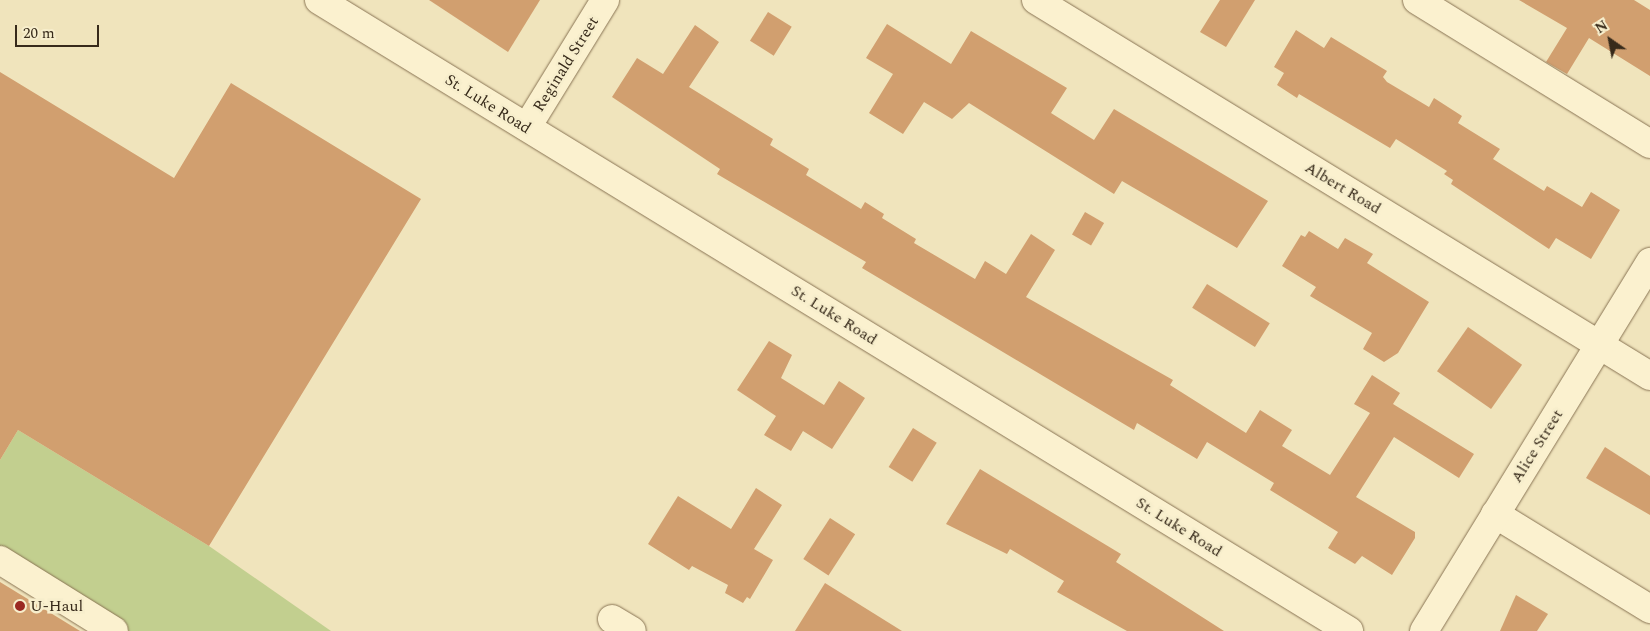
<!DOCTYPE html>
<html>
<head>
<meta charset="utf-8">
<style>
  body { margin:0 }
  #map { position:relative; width:1650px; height:631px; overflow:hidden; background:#f0e4bc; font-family:Spectral,serif }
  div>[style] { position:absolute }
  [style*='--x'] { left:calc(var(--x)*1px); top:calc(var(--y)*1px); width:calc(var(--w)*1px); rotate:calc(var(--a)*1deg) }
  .green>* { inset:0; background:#c2cf8f }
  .building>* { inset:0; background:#d19f6f; transform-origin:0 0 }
  .roads { filter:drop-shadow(0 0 1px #897454) drop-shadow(0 0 1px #897454) }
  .minor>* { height:28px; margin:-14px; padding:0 14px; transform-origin:14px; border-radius:14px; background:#fbf1cf }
  .dots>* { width:14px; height:14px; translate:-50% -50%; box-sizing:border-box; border:2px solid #f7eecc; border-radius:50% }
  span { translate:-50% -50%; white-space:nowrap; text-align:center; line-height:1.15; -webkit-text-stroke:5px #f7eecc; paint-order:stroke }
  .street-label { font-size:16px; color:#372a1a }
  .poi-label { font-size:16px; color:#372a1a }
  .left { translate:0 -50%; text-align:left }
  .north { position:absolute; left:1585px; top:15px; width:50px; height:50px; -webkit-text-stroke:4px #f7eecc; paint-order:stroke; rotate:327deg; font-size:14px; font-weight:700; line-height:20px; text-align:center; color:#372a1a }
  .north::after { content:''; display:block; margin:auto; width:18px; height:22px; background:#372a1a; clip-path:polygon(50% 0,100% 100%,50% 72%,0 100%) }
  .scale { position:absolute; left:15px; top:25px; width:84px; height:22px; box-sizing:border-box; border:2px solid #372a1a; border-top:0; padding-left:6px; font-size:15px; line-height:18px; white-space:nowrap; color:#372a1a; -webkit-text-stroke:4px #f7eecc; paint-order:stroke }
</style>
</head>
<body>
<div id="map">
  <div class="green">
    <i style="clip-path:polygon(18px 430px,209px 546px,331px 631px,114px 631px,0 560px,0 460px)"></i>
  </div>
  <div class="building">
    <i style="clip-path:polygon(429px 0,540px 0,508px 52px)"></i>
    <i style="clip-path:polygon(1220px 0,1255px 0,1226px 47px,1200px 32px)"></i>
    <i style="clip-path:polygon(1519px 0,1634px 0,1650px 10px,1650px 76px,1589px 38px,1567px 74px,1546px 62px,1567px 28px)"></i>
    <i style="left:768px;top:12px;width:28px;height:34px;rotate:32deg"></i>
    <i style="clip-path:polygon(887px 24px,951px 64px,971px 31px,1067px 88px,1051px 113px,1094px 140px,1114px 109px,1268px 201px,1237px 248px,1122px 181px,1114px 194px,969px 103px,952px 119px,924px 102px,903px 134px,869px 113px,893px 74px,866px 58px)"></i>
    <i style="clip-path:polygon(695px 25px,719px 42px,689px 87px,773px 139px,770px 145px,809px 169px,806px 175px,861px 209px,865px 202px,884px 214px,882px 218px,916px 239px,914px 243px,975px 279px,985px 261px,1006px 274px,1031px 234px,1055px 250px,1026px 297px,1173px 380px,1170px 385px,1246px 433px,1260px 410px,1292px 430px,1282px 446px,1330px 475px,1370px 413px,1354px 404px,1372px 375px,1400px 393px,1393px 404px,1474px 454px,1459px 478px,1394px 437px,1356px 497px,1415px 532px,1415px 538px,1392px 575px,1362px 556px,1355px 564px,1328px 548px,1338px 532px,1270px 490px,1274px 483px,1207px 442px,1197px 459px,1137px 423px,1134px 430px,862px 268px,866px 262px,717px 174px,720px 169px,612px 97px,637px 58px,663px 74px)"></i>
    <i style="clip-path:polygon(1296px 30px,1324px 48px,1331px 37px,1387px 71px,1383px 77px,1387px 82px,1429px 107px,1434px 98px,1462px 116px,1458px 123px,1500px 149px,1493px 159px,1544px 191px,1547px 186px,1582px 207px,1591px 192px,1620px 210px,1591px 259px,1556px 238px,1549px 249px,1451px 184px,1453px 180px,1444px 174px,1447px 171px,1396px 139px,1390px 148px,1299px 94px,1297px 98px,1277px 85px,1284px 73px,1274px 67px)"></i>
    <i style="clip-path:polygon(0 72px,174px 178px,231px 83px,421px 199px,209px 546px,18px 430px,0 460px)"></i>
    <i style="left:1085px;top:212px;width:22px;height:26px;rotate:30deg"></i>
    <i style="clip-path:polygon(1309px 231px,1338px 249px,1345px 238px,1373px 254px,1367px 263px,1429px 302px,1398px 353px,1384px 362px,1363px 349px,1372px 333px,1310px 296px,1316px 287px,1282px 266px,1301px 235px,1305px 237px)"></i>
    <i style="left:1207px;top:284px;width:74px;height:28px;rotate:32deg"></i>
    <i style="left:1468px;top:327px;width:66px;height:54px;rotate:35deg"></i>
    <i style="clip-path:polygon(769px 341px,792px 355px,781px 378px,824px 405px,839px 381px,865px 398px,832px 449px,803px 431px,791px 451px,764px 435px,776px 416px,737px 390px)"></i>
    <i style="left:913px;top:428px;width:28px;height:46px;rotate:32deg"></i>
    <i style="clip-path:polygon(1605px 447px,1650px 476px,1650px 515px,1586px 478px)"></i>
    <i style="clip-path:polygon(980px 469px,1121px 554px,1116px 562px,1224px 631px,1127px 631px,1057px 592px,1064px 581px,1010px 549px,1007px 554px,946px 524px)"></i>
    <i style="clip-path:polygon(756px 488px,782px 505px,754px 549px,773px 560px,750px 599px,747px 597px,743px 603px,725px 593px,728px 585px,692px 566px,689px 570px,648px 544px,678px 496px,731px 529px)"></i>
    <i style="left:830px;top:518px;width:30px;height:49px;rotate:33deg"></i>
    <i style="clip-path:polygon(0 582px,80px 631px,0 631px)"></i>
    <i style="clip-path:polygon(825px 583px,902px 631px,795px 631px)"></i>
    <i style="clip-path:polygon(1516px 595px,1548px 614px,1537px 631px,1500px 631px)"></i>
  </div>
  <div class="roads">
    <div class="minor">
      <i style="--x:319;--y:0;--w:1208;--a:31.49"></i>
      <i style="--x:1036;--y:0;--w:720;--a:31.48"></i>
      <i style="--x:1417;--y:0;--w:274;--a:31.7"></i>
      <i style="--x:527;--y:127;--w:149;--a:-58.4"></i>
      <i style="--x:1495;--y:514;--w:182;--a:31.5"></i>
      <i style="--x:0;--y:560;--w:134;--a:31.9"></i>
      <i style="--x:612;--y:619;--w:23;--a:31"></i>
      <i style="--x:1424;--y:631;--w:433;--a:-58.5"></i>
    </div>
  </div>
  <div class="dots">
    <i style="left:20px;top:606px;background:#9b2921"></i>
  </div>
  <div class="street-label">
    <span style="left:566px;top:64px;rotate:-58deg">Reginald Street</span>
    <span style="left:488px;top:104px;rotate:32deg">St. Luke Road</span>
    <span style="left:1343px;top:188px;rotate:31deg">Albert Road</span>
    <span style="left:834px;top:315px;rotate:32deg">St. Luke Road</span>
    <span style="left:1537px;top:446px;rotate:-58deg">Alice Street</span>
    <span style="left:1179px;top:527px;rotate:32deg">St. Luke Road</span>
  </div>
  <div class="poi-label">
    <span class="left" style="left:30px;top:606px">U-Haul</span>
  </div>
  <div class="north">N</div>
  <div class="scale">20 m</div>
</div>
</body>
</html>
